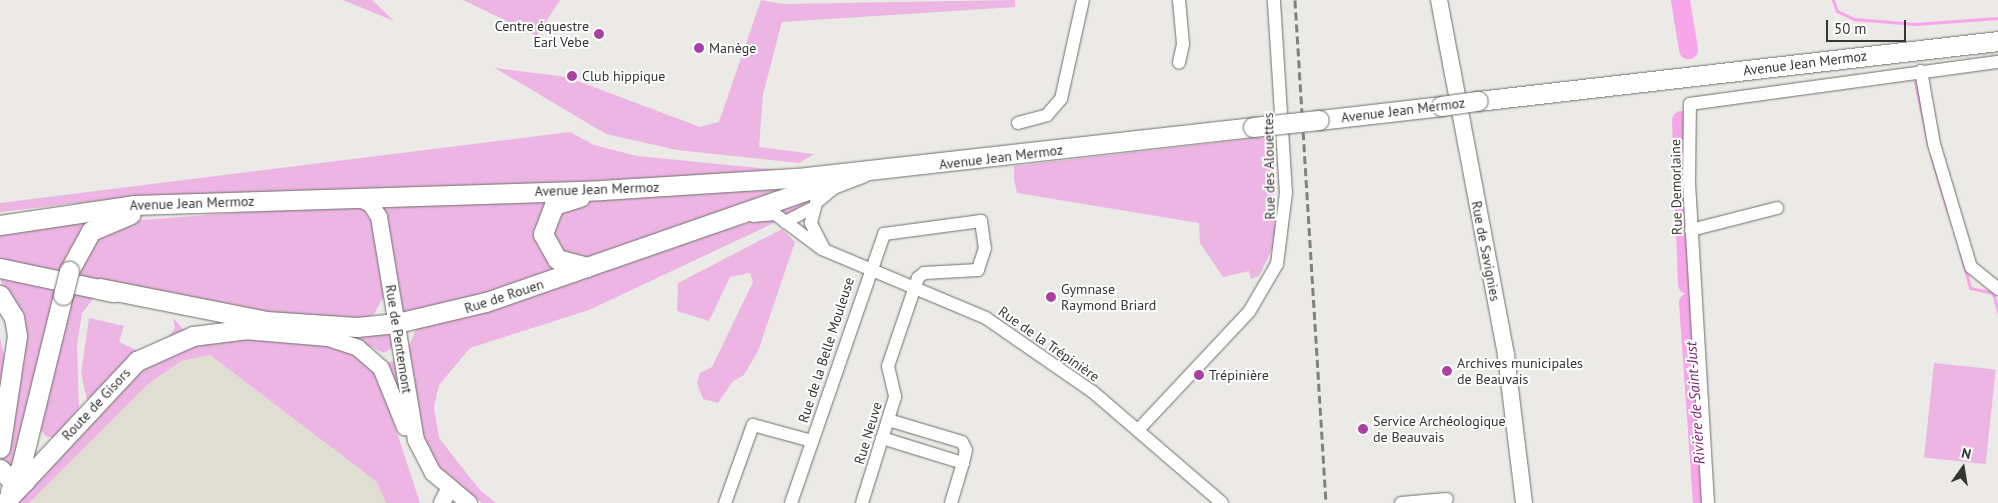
<!DOCTYPE html>
<html>
<head>
<meta charset="utf-8">
<style>
  body { margin:0 }
  #map { position:relative; width:1998px; height:503px; overflow:hidden; background:#ebeae6; font-family:"PT Sans",sans-serif }
  div>[style] { position:absolute }
  [style*='--x'] { left:calc(var(--x)*1px); top:calc(var(--y)*1px); width:calc(var(--w)*1px); rotate:calc(var(--a)*1deg) }
  .built>* { inset:0; background:#e0ded3 }
  .green>* { inset:0; background:#edb5e3; transform-origin:0 0 }
  .stream>* { height:3px; margin:-1.5px; padding:0 1.5px; transform-origin:1.5px; border-radius:1.5px; background:#f7a6ea }
  .river>* { height:19px; margin:-9.5px; padding:0 9.5px; transform-origin:9.5px; border-radius:9.5px; background:#f7a6ea }
  .roads { filter:drop-shadow(0 0 1px #6f6e6b) drop-shadow(0 0 1px #6f6e6b) }
  .minor>* { height:12px; margin:-6px; padding:0 6px; transform-origin:6px; border-radius:6px; background:#fff }
  .tertiary>* { height:16px; margin:-8px; padding:0 8px; transform-origin:8px; border-radius:8px; background:#fff }
  .secondary>* { height:19px; margin:-9.5px; padding:0 9.5px; transform-origin:9.5px; border-radius:9.5px; background:#fff }
  .rail>* { height:3px; margin-top:-1.5px; transform-origin:0; background:repeating-linear-gradient(90deg,#80807e 0 8px,transparent 0 12px) }
  .bridges { filter:drop-shadow(0 0 1px #6f6e6b) drop-shadow(0 0 1px #6f6e6b) }
  .secondary-bridge>* { height:19px; margin:-9.5px; padding:0 9.5px; transform-origin:9.5px; border-radius:9.5px; background:#fff }
  .dots>* { width:14px; height:14px; translate:-50% -50%; box-sizing:border-box; border:2px solid #fff; border-radius:50% }
  span { translate:-50% -50%; white-space:nowrap; text-align:center; line-height:1.15; -webkit-text-stroke:4px #fff; paint-order:stroke }
  .poi-label { font-size:14px; color:#353534 }
  .right { translate:-100% -50%; text-align:right }
  .left { translate:0 -50%; text-align:left }
  .street-label { font-size:14px; color:#353534 }
  .water-label { font-size:15px; color:#7e2375; font-style:italic }
  .north { position:absolute; left:1938px; top:443px; width:50px; height:50px; -webkit-text-stroke:4px #fff; paint-order:stroke; rotate:13deg; font-size:14px; font-weight:700; line-height:20px; text-align:center; color:#353534 }
  .north::after { content:''; display:block; margin:auto; width:18px; height:22px; background:#353534; clip-path:polygon(50% 0,100% 100%,50% 72%,0 100%) }
  .scale { position:absolute; left:1826px; top:20px; width:80px; height:22px; box-sizing:border-box; border:2px solid #353534; border-top:0; padding-left:6px; font-size:15px; line-height:18px; white-space:nowrap; color:#353534; -webkit-text-stroke:4px #fff; paint-order:stroke }
</style>
</head>
<body>
<div id="map">
  <div class="built">
    <i style="clip-path:polygon(210px 355px,377px 482px,386px 503px,29px 503px,147px 385px,181px 361px)"></i>
  </div>
  <div class="green">
    <i style="clip-path:polygon(343px 0,372px 0,394px 21px)"></i>
    <i style="clip-path:polygon(463px 0,560px 0,537px 36px)"></i>
    <i style="clip-path:polygon(761px 0,783px 4px,1015px 0,1015px 7px,782px 22px,763px 94px,759px 147px,814px 154px,799px 163px,677px 150px,606px 134px,495px 68px,567px 77px,700px 127px,719px 122px)"></i>
    <i style="clip-path:polygon(570px 132px,594px 145px,637px 156px,780px 170px,772px 175px,112px 199px,0 212px,0 203px)"></i>
    <i style="clip-path:polygon(1274px 136px,1275px 243px,1259px 276px,1251px 279px,1249px 271px,1223px 277px,1200px 243px,1199px 223px,1017px 193px,1014px 180px,1014px 166px)"></i>
    <i style="clip-path:polygon(782px 189px,587px 260px,559px 253px,550px 223px,555px 211px,584px 200px)"></i>
    <i style="clip-path:polygon(818px 195px,787px 216px,777px 207px)"></i>
    <i style="clip-path:polygon(555px 198px,544px 209px,566px 268px,458px 304px,401px 316px,381px 204px)"></i>
    <i style="clip-path:polygon(332px 205px,362px 207px,374px 226px,384px 296px,374px 314px,360px 320px,277px 319px,74px 278px,87px 243px,118px 222px)"></i>
    <i style="clip-path:polygon(113px 213px,82px 230px,63px 273px,0 264px,0 234px)"></i>
    <i style="clip-path:polygon(766px 217px,776px 222px,589px 310px,470px 348px,439px 385px,434px 407px,439px 438px,479px 489px,496px 503px,482px 503px,442px 472px,423px 442px,407px 351px,417px 327px)"></i>
    <i style="clip-path:polygon(782px 229px,795px 242px,758px 351px,744px 375px,733px 381px,718px 403px,703px 399px,697px 383px,700px 373px,712px 367px,753px 282px,750px 273px,730px 277px,709px 321px,677px 311px,678px 283px)"></i>
    <i style="clip-path:polygon(0 276px,59px 288px,14px 470px,3px 465px,3px 454px,20px 359px)"></i>
    <i style="clip-path:polygon(70px 291px,94px 298px,82px 313px,77px 345px,79px 408px,56px 437px,47px 437px,37px 426px)"></i>
    <i style="clip-path:polygon(89px 318px,124px 326px,119px 342px,142px 353px,87px 400px,81px 373px)"></i>
    <i style="clip-path:polygon(173px 318px,185px 331px,167px 339px,175px 328px)"></i>
    <i style="clip-path:polygon(394px 330px,392px 348px,384px 353px,348px 336px,351px 332px)"></i>
    <i style="clip-path:polygon(0 337px,5px 362px,0 394px)"></i>
    <i style="clip-path:polygon(215px 337px,332px 344px,347px 350px,378px 375px,420px 503px,386px 503px,377px 482px,210px 355px,181px 361px,147px 385px,29px 503px,14px 503px,128px 377px,148px 363px)"></i>
    <i style="clip-path:polygon(399px 360px,403px 403px,385px 363px)"></i>
    <i style="left:1934px;top:363px;width:62px;height:95px;rotate:6deg"></i>
  </div>
  <div class="stream">
    <i style="--x:1833;--y:0;--w:12;--a:70"></i>
    <i style="--x:1837;--y:11;--w:19;--a:25"></i>
    <i style="--x:1854;--y:19;--w:61;--a:4.7"></i>
    <i style="--x:1915;--y:24;--w:83;--a:-4.1"></i>
    <i style="--x:1915;--y:82;--w:66;--a:77.8"></i>
    <i style="--x:1931;--y:155;--w:56;--a:73.5"></i>
    <i style="--x:1961;--y:254;--w:35;--a:75"></i>
    <i style="--x:1970;--y:288;--w:24;--a:12"></i>
    <i style="--x:1993;--y:293;--w:20;--a:75"></i>
  </div>
  <div class="river">
    <i style="--x:1680;--y:0;--w:50;--a:80.7"></i>
    <i style="--x:1681;--y:120;--w:164;--a:87.9"></i>
    <i style="--x:1688;--y:302;--w:201;--a:86"></i>
  </div>
  <div class="roads">
    <div class="minor">
      <i style="--x:1179;--y:0;--w:44;--a:84.8"></i>
      <i style="--x:1183;--y:44;--w:19;--a:102"></i>
      <i style="--x:1921;--y:71;--w:74;--a:79.9"></i>
      <i style="--x:1934;--y:144;--w:128;--a:73.3"></i>
      <i style="--x:1971;--y:267;--w:35;--a:39"></i>
      <i style="--x:1018;--y:123;--w:30;--a:-15"></i>
      <i style="--x:1047;--y:115;--w:21;--a:-49"></i>
      <i style="--x:1061;--y:99;--w:101;--a:-77.5"></i>
      <i style="--x:753;--y:216;--w:22;--a:-5"></i>
      <i style="--x:775;--y:214;--w:59;--a:36.7"></i>
      <i style="--x:822;--y:249;--w:178;--a:22.8"></i>
      <i style="--x:986;--y:318;--w:130;--a:34.7"></i>
      <i style="--x:1093;--y:392;--w:170;--a:40.7"></i>
      <i style="--x:785;--y:222;--w:33;--a:-27"></i>
      <i style="--x:1691;--y:230;--w:89;--a:-14.3"></i>
      <i style="--x:823;--y:247;--w:27;--a:-117"></i>
      <i style="--x:811;--y:223;--w:21;--a:-76"></i>
      <i style="--x:816;--y:203;--w:23;--a:-40"></i>
      <i style="--x:834;--y:188;--w:33;--a:-21"></i>
      <i style="--x:1139;--y:429;--w:161;--a:-46.8"></i>
      <i style="--x:1249;--y:312;--w:56;--a:-59.7"></i>
      <i style="--x:1277;--y:264;--w:72;--a:-82.8"></i>
      <i style="--x:1286;--y:193;--w:193;--a:-93.6"></i>
      <i style="--x:882;--y:438;--w:85;--a:17.2"></i>
      <i style="--x:963;--y:463;--w:13;--a:-77"></i>
      <i style="--x:966;--y:450;--w:9;--a:-117"></i>
      <i style="--x:962;--y:442;--w:77;--a:-163.4"></i>
      <i style="--x:725;--y:503;--w:83;--a:-70.3"></i>
      <i style="--x:753;--y:425;--w:61;--a:15.2"></i>
      <i style="--x:791;--y:503;--w:285;--a:-70.9"></i>
      <i style="--x:884;--y:234;--w:98;--a:-7.6"></i>
      <i style="--x:981;--y:221;--w:27;--a:82"></i>
      <i style="--x:985;--y:248;--w:23;--a:108"></i>
      <i style="--x:978;--y:270;--w:54;--a:176.8"></i>
      <i style="--x:924;--y:273;--w:8;--a:140"></i>
      <i style="--x:918;--y:278;--w:93;--a:108.8"></i>
      <i style="--x:888;--y:366;--w:32;--a:77"></i>
      <i style="--x:895;--y:397;--w:111;--a:107.3"></i>
      <i style="--x:951;--y:503;--w:42;--a:-73.3"></i>
      <i style="--x:1401;--y:503;--w:46;--a:-5"></i>
      <i style="--x:1708;--y:503;--w:322;--a:-93.4"></i>
      <i style="--x:1689;--y:182;--w:78;--a:-89.3"></i>
      <i style="--x:1690;--y:104;--w:311;--a:-7.8"></i>
    </div>
    <div class="tertiary">
      <i style="--x:1439;--y:0;--w:362;--a:79.3"></i>
      <i style="--x:1506;--y:356;--w:148;--a:83"></i>
      <i style="--x:356;--y:198;--w:15;--a:20"></i>
      <i style="--x:370;--y:203;--w:17;--a:57"></i>
      <i style="--x:379;--y:217;--w:226;--a:80.6"></i>
      <i style="--x:416;--y:440;--w:37;--a:63"></i>
      <i style="--x:433;--y:473;--w:47;--a:39.8"></i>
      <i style="--x:244;--y:331;--w:84;--a:4.8"></i>
      <i style="--x:328;--y:338;--w:32;--a:18"></i>
      <i style="--x:358;--y:348;--w:30;--a:41"></i>
      <i style="--x:381;--y:368;--w:64;--a:67.9"></i>
      <i style="--x:442;--y:503;--w:16;--a:-63"></i>
    </div>
    <div class="secondary">
      <i style="--x:1478;--y:101;--w:523;--a:-6.58"></i>
      <i style="--x:1319;--y:120;--w:123;--a:-6.5"></i>
      <i style="--x:580;--y:197;--w:27;--a:163"></i>
      <i style="--x:554;--y:205;--w:31;--a:111"></i>
      <i style="--x:543;--y:234;--w:29;--a:61"></i>
      <i style="--x:557;--y:259;--w:31;--a:15"></i>
      <i style="--x:0;--y:225;--w:135;--a:-8.5"></i>
      <i style="--x:134;--y:205;--w:468;--a:-1.8"></i>
      <i style="--x:602;--y:190;--w:205;--a:-3.6"></i>
      <i style="--x:807;--y:177;--w:449;--a:-6.4"></i>
      <i style="--x:0;--y:268;--w:116;--a:12"></i>
      <i style="--x:69;--y:271;--w:46;--a:-61.2"></i>
      <i style="--x:91;--y:231;--w:43;--a:-23"></i>
      <i style="--x:100;--y:288;--w:169;--a:11.2"></i>
      <i style="--x:266;--y:321;--w:91;--a:3.8"></i>
      <i style="--x:357;--y:327;--w:40;--a:-5.7"></i>
      <i style="--x:397;--y:323;--w:91;--a:-13.3"></i>
      <i style="--x:486;--y:302;--w:361;--a:-19.2"></i>
      <i style="--x:0;--y:295;--w:26;--a:58"></i>
      <i style="--x:14;--y:317;--w:19;--a:81"></i>
      <i style="--x:17;--y:336;--w:113;--a:98.6"></i>
      <i style="--x:0;--y:469;--w:14;--a:45"></i>
      <i style="--x:10;--y:479;--w:15;--a:8"></i>
      <i style="--x:10;--y:491;--w:27;--a:-66"></i>
      <i style="--x:21;--y:466;--w:176;--a:-76.2"></i>
      <i style="--x:4;--y:503;--w:195;--a:-46.9"></i>
      <i style="--x:137;--y:361;--w:61;--a:-24.1"></i>
      <i style="--x:193;--y:336;--w:64;--a:-7.1"></i>
    </div>
  </div>
  <div class="rail">
    <i style="--x:1295;--y:0;--w:504;--a:86.47"></i>
  </div>
  <div class="bridges">
    <div class="secondary-bridge">
      <i style="--x:1441;--y:106;--w:37;--a:-8"></i>
      <i style="--x:1253;--y:127;--w:66;--a:-6.1"></i>
      <i style="--x:63;--y:295;--w:25;--a:-76"></i>
    </div>
  </div>
  <div class="dots">
    <i style="left:599px;top:34px;background:#ac40a0"></i>
    <i style="left:699px;top:48px;background:#ac40a0"></i>
    <i style="left:572px;top:76px;background:#ac40a0"></i>
    <i style="left:1051px;top:297px;background:#ac40a0"></i>
    <i style="left:1447px;top:371px;background:#ac40a0"></i>
    <i style="left:1199px;top:375px;background:#ac40a0"></i>
    <i style="left:1363px;top:429px;background:#ac40a0"></i>
  </div>
  <div class="poi-label">
    <span class="right" style="left:589px;top:34px">Centre équestre<br>Earl Vebe</span>
    <span class="left" style="left:709px;top:48px">Manège</span>
    <span class="left" style="left:582px;top:76px">Club hippique</span>
    <span class="left" style="left:1061px;top:297px">Gymnase<br>Raymond Briard</span>
    <span class="left" style="left:1457px;top:371px">Archives municipales<br>de Beauvais</span>
    <span class="left" style="left:1209px;top:375px">Trépinière</span>
    <span class="left" style="left:1373px;top:429px">Service Archéologique<br>de Beauvais</span>
  </div>
  <div class="street-label">
    <span style="left:1805px;top:63px;rotate:-7deg">Avenue Jean Mermoz</span>
    <span style="left:1403px;top:110px;rotate:-7deg">Avenue Jean Mermoz</span>
    <span style="left:1001px;top:157px;rotate:-7deg">Avenue Jean Mermoz</span>
    <span style="left:1269px;top:166px;rotate:-91deg">Rue des Alouettes</span>
    <span style="left:1676px;top:187px;rotate:-91deg">Rue Demorlaine</span>
    <span style="left:597px;top:189px;rotate:-2deg">Avenue Jean Mermoz</span>
    <span style="left:192px;top:203px;rotate:-2deg">Avenue Jean Mermoz</span>
    <span style="left:1486px;top:251px;rotate:79deg">Rue de Savignies</span>
    <span style="left:504px;top:296px;rotate:-18deg">Rue de Rouen</span>
    <span style="left:399px;top:339px;rotate:81deg">Rue de Pentemont</span>
    <span style="left:1049px;top:344px;rotate:35deg">Rue de la Trépinière</span>
    <span style="left:826px;top:350px;rotate:-72deg">Rue de la Belle Mouleuse</span>
    <span style="left:96px;top:404px;rotate:-47deg">Route de Gisors</span>
    <span style="left:868px;top:433px;rotate:-73deg">Rue Neuve</span>
  </div>
  <div class="water-label">
    <span style="left:1695px;top:403px;rotate:-94deg">Rivière de Saint-Just</span>
  </div>
  <div class="north">N</div>
  <div class="scale">50 m</div>
</div>
</body>
</html>
